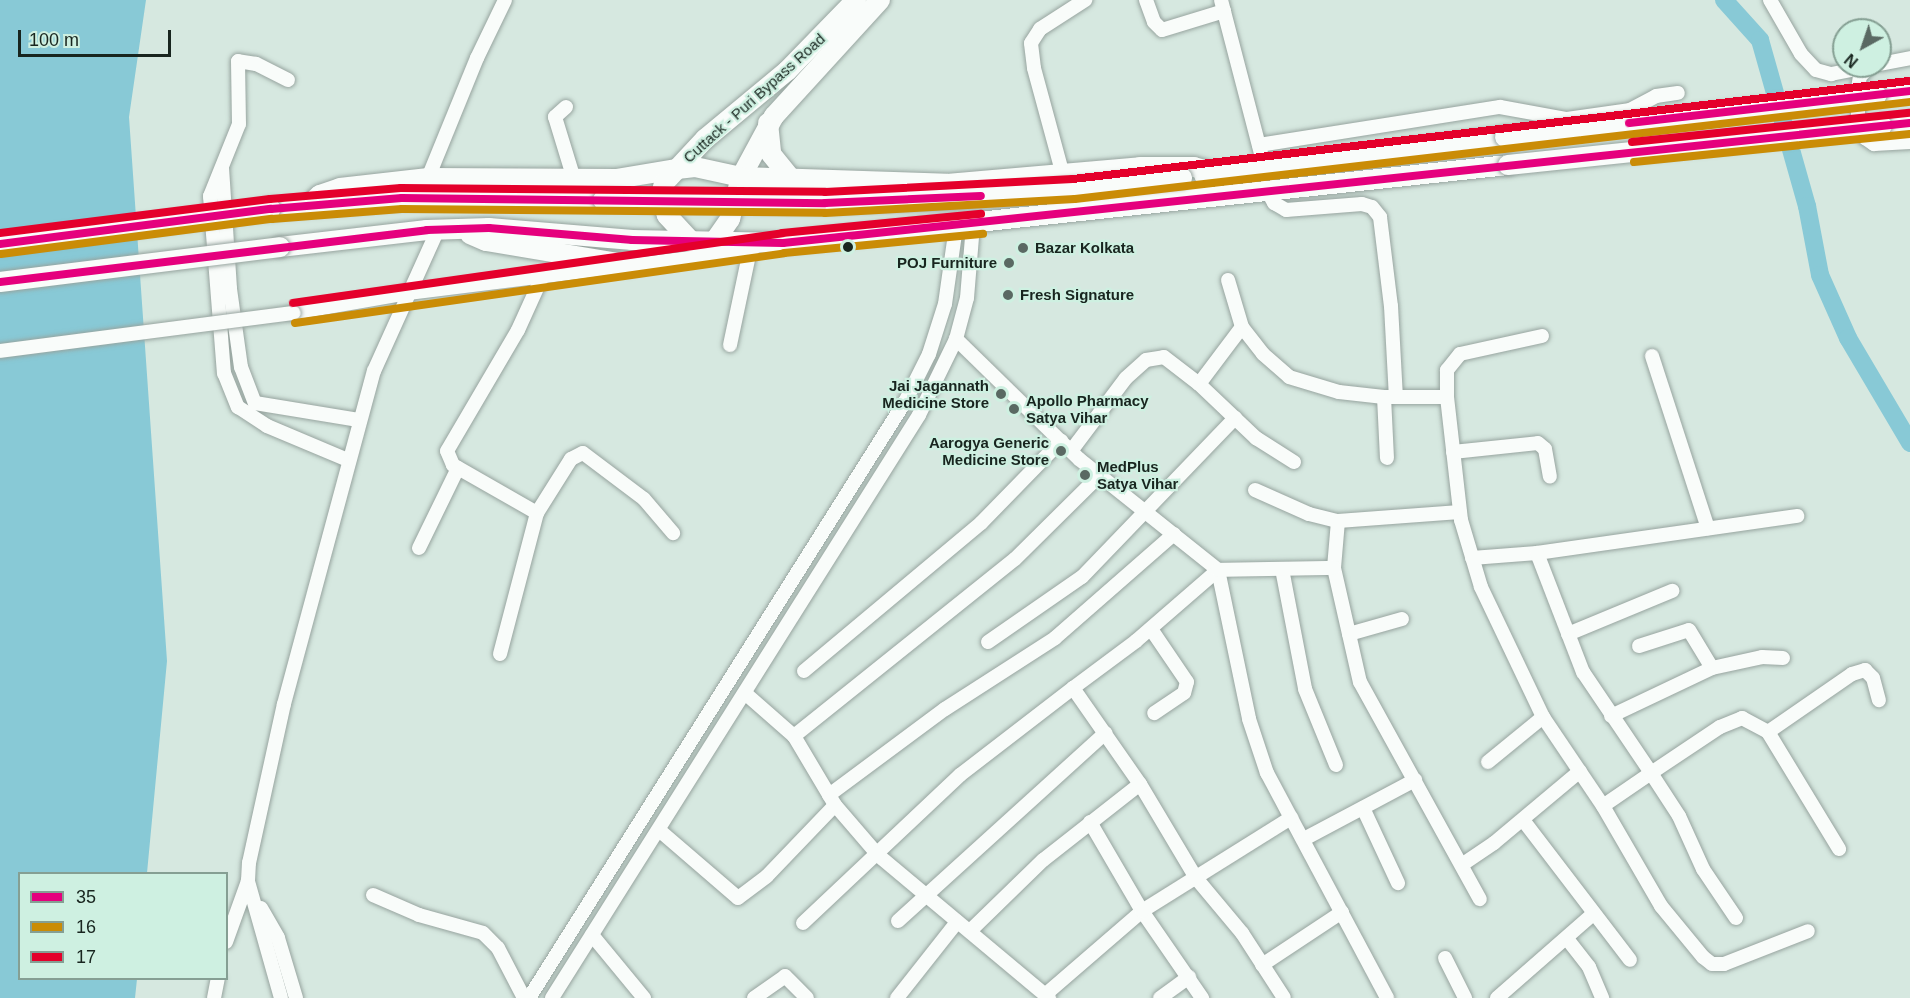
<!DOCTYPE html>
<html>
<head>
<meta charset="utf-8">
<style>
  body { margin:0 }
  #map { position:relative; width:1910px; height:998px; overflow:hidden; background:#d6e8e0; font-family:Arial,sans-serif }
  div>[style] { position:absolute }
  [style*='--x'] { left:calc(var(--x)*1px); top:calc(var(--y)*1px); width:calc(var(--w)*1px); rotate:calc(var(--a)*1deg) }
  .water>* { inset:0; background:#88c9d6 }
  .river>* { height:18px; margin:-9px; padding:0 9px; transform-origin:9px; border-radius:9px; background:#88c9d6 }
  .roads { filter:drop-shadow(0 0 2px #97a49f) drop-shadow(0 0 2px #97a49f) }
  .minor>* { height:14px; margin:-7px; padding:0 7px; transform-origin:7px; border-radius:7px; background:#f9fcfa }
  .highway>* { height:20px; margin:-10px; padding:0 10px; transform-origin:10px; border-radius:10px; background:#f9fcfa }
  .bridges { filter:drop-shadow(0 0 2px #97a49f) drop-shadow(0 0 2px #97a49f) }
  .minor-bridge>* { height:14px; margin:-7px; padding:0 7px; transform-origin:7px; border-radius:7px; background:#f9fcfa }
  .highway-bridge>* { height:20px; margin:-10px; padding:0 10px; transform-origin:10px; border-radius:10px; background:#f9fcfa }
  .bus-1>* { height:8px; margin:-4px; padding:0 4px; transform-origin:4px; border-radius:4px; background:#e5007d }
  .bus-2>* { height:8px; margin:-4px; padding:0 4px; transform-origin:4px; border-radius:4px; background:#ca8c06 }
  .bus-3>* { height:8px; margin:-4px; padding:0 4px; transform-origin:4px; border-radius:4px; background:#e4002b }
  .dots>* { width:16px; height:16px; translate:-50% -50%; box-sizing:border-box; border:3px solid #cef0e1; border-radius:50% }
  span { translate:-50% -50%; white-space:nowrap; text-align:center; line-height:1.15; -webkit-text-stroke:4.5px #cef0e1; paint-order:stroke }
  .street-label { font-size:15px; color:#18251f }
  .poi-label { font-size:15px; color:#18251f; font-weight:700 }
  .left { translate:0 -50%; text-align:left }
  .right { translate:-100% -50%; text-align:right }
  .legend { position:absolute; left:18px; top:872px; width:210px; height:108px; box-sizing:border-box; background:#cef0e1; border:2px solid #859f93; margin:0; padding:8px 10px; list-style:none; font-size:18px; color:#18251f }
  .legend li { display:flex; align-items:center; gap:12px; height:30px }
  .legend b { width:30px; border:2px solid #859f93 }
  .north { position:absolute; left:1832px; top:18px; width:60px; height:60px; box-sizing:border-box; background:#cef0e1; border:2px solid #859f93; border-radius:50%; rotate:220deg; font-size:16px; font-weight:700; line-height:24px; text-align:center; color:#18251f }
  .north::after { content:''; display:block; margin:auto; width:21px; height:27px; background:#5a6963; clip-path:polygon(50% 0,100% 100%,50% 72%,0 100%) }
  .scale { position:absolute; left:18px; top:30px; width:153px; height:27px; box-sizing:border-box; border:3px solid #18251f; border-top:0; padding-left:8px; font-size:18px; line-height:21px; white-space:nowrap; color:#18251f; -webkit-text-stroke:4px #cef0e1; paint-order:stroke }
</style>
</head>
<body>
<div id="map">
  <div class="water">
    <i style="clip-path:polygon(0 0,146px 0,129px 117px,167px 661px,147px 873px,20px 874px,20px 978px,137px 979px,135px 998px,0 998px)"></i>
  </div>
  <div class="river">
    <i style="--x:1724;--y:0;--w:54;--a:48"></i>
    <i style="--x:1760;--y:40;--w:173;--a:74.2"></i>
    <i style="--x:1807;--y:206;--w:70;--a:79.3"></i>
    <i style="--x:1820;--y:275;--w:69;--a:66"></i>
    <i style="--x:1848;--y:338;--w:122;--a:59.4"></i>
  </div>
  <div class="roads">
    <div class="minor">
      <i style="--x:1146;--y:0;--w:23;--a:70"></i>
      <i style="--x:1154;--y:22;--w:11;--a:45"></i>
      <i style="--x:1162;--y:30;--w:65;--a:-17"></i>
      <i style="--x:1221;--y:0;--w:171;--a:75.4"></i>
      <i style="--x:1770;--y:0;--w:62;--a:60.1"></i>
      <i style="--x:1801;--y:54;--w:22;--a:47"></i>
      <i style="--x:1816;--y:70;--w:16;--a:15"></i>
      <i style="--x:1831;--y:74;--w:38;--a:-11"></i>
      <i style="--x:1880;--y:64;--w:31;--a:-11"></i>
      <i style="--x:1870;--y:67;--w:13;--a:138"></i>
      <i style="--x:1860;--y:76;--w:13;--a:99"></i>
      <i style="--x:1858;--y:89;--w:28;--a:90"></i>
      <i style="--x:1858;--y:117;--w:22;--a:72"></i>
      <i style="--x:1865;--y:138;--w:11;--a:34"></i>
      <i style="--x:1874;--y:144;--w:36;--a:-3"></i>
      <i style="--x:288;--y:80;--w:36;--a:-153"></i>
      <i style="--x:256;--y:64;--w:18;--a:-171"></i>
      <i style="--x:238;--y:61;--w:63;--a:89.1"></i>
      <i style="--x:239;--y:124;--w:78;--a:111.9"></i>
      <i style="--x:210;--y:196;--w:178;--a:85.5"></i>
      <i style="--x:224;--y:373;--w:37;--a:68"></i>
      <i style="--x:238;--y:407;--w:35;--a:33"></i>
      <i style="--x:267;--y:426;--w:88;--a:22.8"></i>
      <i style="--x:566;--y:107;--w:15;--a:138"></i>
      <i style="--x:555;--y:117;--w:65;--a:73"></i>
      <i style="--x:1259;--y:145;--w:244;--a:-9"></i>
      <i style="--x:1500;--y:107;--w:68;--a:10.2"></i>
      <i style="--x:1567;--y:119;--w:64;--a:-8.1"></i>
      <i style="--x:1630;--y:110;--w:30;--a:-28"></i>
      <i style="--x:1656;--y:96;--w:22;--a:-8"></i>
      <i style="--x:222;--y:168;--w:121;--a:86.2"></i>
      <i style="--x:230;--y:289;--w:79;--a:82"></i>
      <i style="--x:241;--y:367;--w:39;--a:69"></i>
      <i style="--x:255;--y:403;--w:105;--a:9.3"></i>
      <i style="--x:1063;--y:175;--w:111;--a:-105.2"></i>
      <i style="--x:1034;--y:68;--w:25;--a:-97"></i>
      <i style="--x:1031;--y:43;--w:17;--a:-57"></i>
      <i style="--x:1040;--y:29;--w:54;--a:-32.8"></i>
      <i style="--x:428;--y:178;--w:130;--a:-67.8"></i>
      <i style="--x:477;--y:58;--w:64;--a:-64.2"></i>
      <i style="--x:1268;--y:192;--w:13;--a:61"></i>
      <i style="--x:1274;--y:203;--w:14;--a:30"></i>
      <i style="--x:1286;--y:210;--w:76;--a:-4.5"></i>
      <i style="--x:1362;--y:204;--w:10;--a:17"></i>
      <i style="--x:1372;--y:207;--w:13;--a:51"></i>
      <i style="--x:1380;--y:217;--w:90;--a:83"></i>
      <i style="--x:1391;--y:306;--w:91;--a:86.9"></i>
      <i style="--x:1228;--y:280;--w:49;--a:73.4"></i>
      <i style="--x:1242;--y:327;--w:34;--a:52"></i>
      <i style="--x:1263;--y:354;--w:35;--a:41"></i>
      <i style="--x:1289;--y:377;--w:52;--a:16.7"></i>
      <i style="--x:1339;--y:392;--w:45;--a:6.3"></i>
      <i style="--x:1384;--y:397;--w:63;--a:0"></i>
      <i style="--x:294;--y:313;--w:117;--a:-9.9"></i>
      <i style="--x:409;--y:293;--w:346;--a:-7.1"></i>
      <i style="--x:1542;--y:336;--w:84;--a:167.6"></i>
      <i style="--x:1460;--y:354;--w:21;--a:129"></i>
      <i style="--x:1447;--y:370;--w:27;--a:90"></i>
      <i style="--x:1447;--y:397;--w:124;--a:83.5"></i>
      <i style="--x:1461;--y:520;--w:70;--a:73.4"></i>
      <i style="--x:1481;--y:587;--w:144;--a:64.5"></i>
      <i style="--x:1543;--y:717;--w:107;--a:56"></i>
      <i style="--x:1603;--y:806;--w:116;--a:59.9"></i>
      <i style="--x:1661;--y:906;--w:66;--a:50.5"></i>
      <i style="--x:1703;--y:957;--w:11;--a:38"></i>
      <i style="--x:1712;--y:964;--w:12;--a:0"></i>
      <i style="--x:1724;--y:964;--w:90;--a:-21.4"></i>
      <i style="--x:956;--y:339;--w:172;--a:44.3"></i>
      <i style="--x:1079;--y:459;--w:178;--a:38.6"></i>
      <i style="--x:1218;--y:570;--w:152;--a:78.2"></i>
      <i style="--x:1249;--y:719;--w:57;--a:71.6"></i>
      <i style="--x:1267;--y:773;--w:255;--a:61.9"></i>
      <i style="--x:730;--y:345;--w:97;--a:-78.1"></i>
      <i style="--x:1652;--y:356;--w:181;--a:72"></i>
      <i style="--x:1199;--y:384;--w:79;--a:43.5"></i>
      <i style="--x:1256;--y:438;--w:45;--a:32.3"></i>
      <i style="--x:1384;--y:397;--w:61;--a:87.2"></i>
      <i style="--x:1071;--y:451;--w:91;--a:-53"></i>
      <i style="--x:1126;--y:378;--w:27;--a:-42"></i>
      <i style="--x:1146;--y:360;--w:18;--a:-9"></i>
      <i style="--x:1164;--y:357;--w:44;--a:37.6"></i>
      <i style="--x:1199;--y:384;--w:71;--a:-53"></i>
      <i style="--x:1453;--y:452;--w:85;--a:-6"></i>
      <i style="--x:1538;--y:443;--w:9;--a:41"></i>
      <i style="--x:1545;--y:449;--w:28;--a:80"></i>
      <i style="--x:1255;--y:490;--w:59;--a:24"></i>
      <i style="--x:1309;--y:514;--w:30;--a:14"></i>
      <i style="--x:1338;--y:521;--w:122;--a:-4.2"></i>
      <i style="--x:537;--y:513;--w:64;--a:-57.8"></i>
      <i style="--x:571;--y:459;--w:13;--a:-27"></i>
      <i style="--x:583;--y:453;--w:76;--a:37"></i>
      <i style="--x:644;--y:499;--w:45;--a:49.5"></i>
      <i style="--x:1338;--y:521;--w:47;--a:94.9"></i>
      <i style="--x:1334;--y:568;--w:117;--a:77.2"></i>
      <i style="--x:1360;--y:682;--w:248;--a:61.1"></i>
      <i style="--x:419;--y:548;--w:89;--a:-64"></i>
      <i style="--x:1537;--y:553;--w:263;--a:-8.1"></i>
      <i style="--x:1472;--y:558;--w:65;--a:-4.4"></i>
      <i style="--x:1537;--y:553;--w:128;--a:68.9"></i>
      <i style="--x:1583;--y:672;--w:122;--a:56"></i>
      <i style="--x:1651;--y:773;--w:58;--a:145.5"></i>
      <i style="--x:1282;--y:569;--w:122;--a:79.1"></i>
      <i style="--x:1305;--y:689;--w:82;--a:67.8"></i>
      <i style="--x:1151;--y:629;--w:64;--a:55.8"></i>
      <i style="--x:1187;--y:682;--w:11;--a:105"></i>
      <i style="--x:1184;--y:693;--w:36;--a:146"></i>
      <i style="--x:1349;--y:634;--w:55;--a:-15.8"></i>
      <i style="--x:1568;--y:634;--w:113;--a:-22.5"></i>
      <i style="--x:988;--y:642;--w:114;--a:-34.7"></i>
      <i style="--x:1082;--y:577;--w:221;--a:-46.1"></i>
      <i style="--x:1639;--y:646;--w:52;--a:-17.7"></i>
      <i style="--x:1689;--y:630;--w:44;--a:58.8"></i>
      <i style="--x:500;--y:654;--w:146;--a:-75.3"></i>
      <i style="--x:537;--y:513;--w:97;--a:-150.3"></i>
      <i style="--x:453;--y:465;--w:15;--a:-113"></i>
      <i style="--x:447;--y:451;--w:140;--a:-59.6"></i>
      <i style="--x:518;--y:330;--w:58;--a:-65.6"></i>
      <i style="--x:804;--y:671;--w:231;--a:-39.9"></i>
      <i style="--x:981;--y:523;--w:115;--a:-45.7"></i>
      <i style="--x:1073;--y:688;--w:79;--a:-36.7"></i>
      <i style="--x:1136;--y:641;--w:108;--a:-40.9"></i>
      <i style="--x:1218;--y:570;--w:116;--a:-1"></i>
      <i style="--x:746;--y:694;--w:64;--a:41.2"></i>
      <i style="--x:794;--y:736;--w:80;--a:59.3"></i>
      <i style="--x:835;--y:805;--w:66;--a:49.3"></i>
      <i style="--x:878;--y:855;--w:223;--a:39.9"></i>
      <i style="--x:1611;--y:716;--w:112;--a:-25.4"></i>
      <i style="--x:1712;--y:668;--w:51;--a:-12.4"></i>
      <i style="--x:1762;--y:657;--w:21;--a:3"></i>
      <i style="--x:1768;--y:732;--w:102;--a:-34.6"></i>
      <i style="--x:1852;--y:674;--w:14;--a:-17"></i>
      <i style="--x:1865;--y:670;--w:11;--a:45"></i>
      <i style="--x:1873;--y:678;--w:23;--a:75"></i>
      <i style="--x:794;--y:736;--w:283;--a:-38.7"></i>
      <i style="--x:1015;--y:559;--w:118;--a:-44.7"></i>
      <i style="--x:1488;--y:762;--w:71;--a:-39.3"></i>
      <i style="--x:1140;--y:784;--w:109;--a:59.2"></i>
      <i style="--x:1196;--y:878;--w:72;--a:50.1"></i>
      <i style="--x:1242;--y:933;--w:77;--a:57.1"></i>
      <i style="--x:829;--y:795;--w:144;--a:-36.6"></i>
      <i style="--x:945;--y:709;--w:131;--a:-32.8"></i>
      <i style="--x:1055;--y:638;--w:158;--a:-41.2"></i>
      <i style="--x:1363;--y:808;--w:83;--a:65"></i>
      <i style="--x:1523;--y:820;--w:176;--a:52.6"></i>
      <i style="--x:1090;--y:822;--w:103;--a:59.7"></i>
      <i style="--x:1142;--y:911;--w:106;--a:55.4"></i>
      <i style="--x:659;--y:830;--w:104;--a:40.7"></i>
      <i style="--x:738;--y:898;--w:36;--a:-37"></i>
      <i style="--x:767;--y:876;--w:98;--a:-46.2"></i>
      <i style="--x:1304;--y:839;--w:126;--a:-28"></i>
      <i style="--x:1463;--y:864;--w:37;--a:-34"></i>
      <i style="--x:1494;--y:843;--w:112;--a:-39.9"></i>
      <i style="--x:373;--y:895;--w:50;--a:23.5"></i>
      <i style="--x:419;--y:915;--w:66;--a:15.7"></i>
      <i style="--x:483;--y:933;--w:21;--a:45"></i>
      <i style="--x:498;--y:948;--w:56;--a:62.5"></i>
      <i style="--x:261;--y:908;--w:34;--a:60"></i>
      <i style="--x:278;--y:938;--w:63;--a:73.3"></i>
      <i style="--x:1736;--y:918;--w:59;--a:-124"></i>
      <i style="--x:1703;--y:869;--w:58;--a:-114.4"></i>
      <i style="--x:1679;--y:816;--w:51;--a:-123.1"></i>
      <i style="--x:1651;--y:773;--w:83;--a:-33.7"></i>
      <i style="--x:1720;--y:727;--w:24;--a:-22"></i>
      <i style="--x:1742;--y:718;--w:30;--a:28"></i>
      <i style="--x:1768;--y:732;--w:137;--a:58.7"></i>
      <i style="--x:898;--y:921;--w:280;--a:-42.2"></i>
      <i style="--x:803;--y:923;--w:216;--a:-43.3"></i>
      <i style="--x:960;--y:775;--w:143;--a:-37.6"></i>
      <i style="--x:1073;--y:688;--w:117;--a:55.1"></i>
      <i style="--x:1140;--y:784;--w:123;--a:141.9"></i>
      <i style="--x:1043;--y:860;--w:102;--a:135.8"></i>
      <i style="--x:592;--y:935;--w:82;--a:50.5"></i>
      <i style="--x:1568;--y:940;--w:34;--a:52"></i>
      <i style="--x:1589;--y:967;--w:34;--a:67"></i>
      <i style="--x:226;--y:942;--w:65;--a:-70.2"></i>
      <i style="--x:1445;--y:958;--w:45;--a:63.4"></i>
      <i style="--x:1262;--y:965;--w:96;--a:-33.5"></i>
      <i style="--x:1046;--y:994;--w:127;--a:-40.8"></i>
      <i style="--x:1142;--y:911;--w:176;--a:-32"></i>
      <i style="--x:214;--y:998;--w:20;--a:-79"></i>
      <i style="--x:281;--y:998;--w:122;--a:-105.8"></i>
      <i style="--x:248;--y:881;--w:18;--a:-87"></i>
      <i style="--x:249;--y:863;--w:163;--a:-77.6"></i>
      <i style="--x:284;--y:704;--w:345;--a:-74.9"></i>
      <i style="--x:374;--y:371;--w:156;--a:-65.7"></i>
      <i style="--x:529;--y:998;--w:707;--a:-57.77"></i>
      <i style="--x:906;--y:400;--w:51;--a:-63.4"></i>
      <i style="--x:929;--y:354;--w:52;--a:-72.3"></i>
      <i style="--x:945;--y:304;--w:78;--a:-81.9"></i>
      <i style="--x:552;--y:998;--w:689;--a:-57.81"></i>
      <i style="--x:919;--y:415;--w:85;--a:-64"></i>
      <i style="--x:956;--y:339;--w:42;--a:-75"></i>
      <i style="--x:967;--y:298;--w:73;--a:-85.3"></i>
      <i style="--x:754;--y:998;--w:38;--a:-35"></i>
      <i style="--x:785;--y:976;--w:31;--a:45"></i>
      <i style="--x:897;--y:998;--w:97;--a:-51.7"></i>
      <i style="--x:1160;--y:998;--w:36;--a:-36"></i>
      <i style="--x:1497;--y:998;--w:128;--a:-41.2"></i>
    </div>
    <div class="highway">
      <i style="--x:880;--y:0;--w:157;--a:132.4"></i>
      <i style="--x:774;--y:116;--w:69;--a:118.4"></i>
      <i style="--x:741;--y:177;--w:206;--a:1.9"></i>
      <i style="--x:947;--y:184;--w:194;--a:-5"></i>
      <i style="--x:1140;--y:167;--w:54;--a:0"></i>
      <i style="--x:1194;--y:167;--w:22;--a:16"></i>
      <i style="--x:1877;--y:95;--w:33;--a:-7"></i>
      <i style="--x:768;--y:123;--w:31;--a:84"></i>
      <i style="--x:771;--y:154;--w:32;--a:51"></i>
      <i style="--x:1882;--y:126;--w:28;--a:-6"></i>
      <i style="--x:1204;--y:175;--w:303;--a:-7.2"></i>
      <i style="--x:308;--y:206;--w:16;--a:-43"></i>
      <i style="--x:320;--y:195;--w:21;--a:-19"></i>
      <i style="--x:340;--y:188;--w:89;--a:-6.5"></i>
      <i style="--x:428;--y:178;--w:188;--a:0.3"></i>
      <i style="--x:616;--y:179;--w:62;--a:-9.3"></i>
      <i style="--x:677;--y:169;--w:41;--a:-47"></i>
      <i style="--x:705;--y:139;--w:107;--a:-39.7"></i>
      <i style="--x:787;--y:71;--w:99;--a:-45.8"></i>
      <i style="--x:271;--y:209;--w:156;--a:-4.4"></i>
      <i style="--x:427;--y:197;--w:176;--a:1"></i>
      <i style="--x:470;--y:234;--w:17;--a:24"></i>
      <i style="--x:486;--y:241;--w:145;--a:9.5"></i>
      <i style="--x:689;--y:239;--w:33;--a:-133"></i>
      <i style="--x:667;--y:215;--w:21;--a:-107"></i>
      <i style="--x:661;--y:195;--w:12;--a:-76"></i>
      <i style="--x:664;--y:183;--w:19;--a:-47"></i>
      <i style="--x:677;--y:169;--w:18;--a:-6"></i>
      <i style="--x:695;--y:167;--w:47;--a:12.3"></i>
      <i style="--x:741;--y:177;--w:43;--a:104.7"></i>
      <i style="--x:730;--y:219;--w:24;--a:125"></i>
      <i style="--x:280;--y:247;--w:148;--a:-6.6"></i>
      <i style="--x:427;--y:230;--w:62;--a:-1.8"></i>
      <i style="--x:489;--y:228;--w:144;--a:4.8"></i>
      <i style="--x:632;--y:240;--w:151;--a:1.1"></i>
      <i style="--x:783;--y:243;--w:729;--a:-6.14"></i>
    </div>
  </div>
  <div class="bridges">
    <div class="minor-bridge">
      <i style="--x:0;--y:351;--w:296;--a:-7.4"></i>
    </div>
    <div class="highway-bridge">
      <i style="--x:1505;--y:137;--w:374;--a:-6.4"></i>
      <i style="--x:1508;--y:165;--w:376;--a:-6"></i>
      <i style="--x:603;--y:200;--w:222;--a:0.8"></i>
      <i style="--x:825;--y:203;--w:126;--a:-1.8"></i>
      <i style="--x:951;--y:199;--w:232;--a:-5.2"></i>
      <i style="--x:0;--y:244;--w:273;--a:-7.4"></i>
      <i style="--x:0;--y:282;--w:282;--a:-7.1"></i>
    </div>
  </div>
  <div class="bus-1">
    <i style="--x:1629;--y:123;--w:283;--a:-6.5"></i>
    <i style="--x:0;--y:244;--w:273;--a:-7.4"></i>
    <i style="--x:271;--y:209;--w:131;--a:-4.8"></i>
    <i style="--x:402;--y:198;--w:423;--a:0.7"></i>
    <i style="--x:825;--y:203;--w:156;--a:-2.6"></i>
    <i style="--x:0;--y:282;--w:430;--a:-6.9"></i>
    <i style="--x:427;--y:230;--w:62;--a:-1.8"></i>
    <i style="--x:489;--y:228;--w:144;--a:4.8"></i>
    <i style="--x:632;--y:240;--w:151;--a:1.1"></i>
    <i style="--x:783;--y:243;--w:1133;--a:-6.08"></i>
  </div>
  <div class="bus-2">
    <i style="--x:1634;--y:162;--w:277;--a:-5.8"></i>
    <i style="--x:1;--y:254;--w:273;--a:-7.4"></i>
    <i style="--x:272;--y:219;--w:130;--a:-4.4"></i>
    <i style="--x:402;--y:209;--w:423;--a:0.5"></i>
    <i style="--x:825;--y:213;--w:250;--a:-3.2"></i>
    <i style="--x:1075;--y:199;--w:841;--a:-6.63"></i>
    <i style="--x:295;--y:323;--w:494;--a:-8.1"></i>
    <i style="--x:784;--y:253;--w:200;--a:-5.5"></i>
  </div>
  <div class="bus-3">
    <i style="--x:1632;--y:142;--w:279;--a:-6"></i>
    <i style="--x:0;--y:233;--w:272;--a:-7.2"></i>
    <i style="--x:270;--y:199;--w:131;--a:-4.8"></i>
    <i style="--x:401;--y:188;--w:424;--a:0.5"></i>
    <i style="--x:825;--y:192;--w:248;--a:-3"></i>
    <i style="--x:1073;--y:179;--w:842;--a:-6.69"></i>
    <i style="--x:293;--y:303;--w:494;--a:-8.1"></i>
    <i style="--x:782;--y:233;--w:200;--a:-5.5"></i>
  </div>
  <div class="dots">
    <i style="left:848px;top:247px;background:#18251f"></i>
    <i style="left:1023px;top:248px;background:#5a6963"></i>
    <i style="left:1009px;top:263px;background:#5a6963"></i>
    <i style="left:1008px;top:295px;background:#5a6963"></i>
    <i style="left:1001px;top:394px;background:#5a6963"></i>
    <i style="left:1014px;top:409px;background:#5a6963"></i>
    <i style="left:1061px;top:451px;background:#5a6963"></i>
    <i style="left:1085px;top:475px;background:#5a6963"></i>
  </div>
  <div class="street-label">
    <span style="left:754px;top:98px;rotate:-42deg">Cuttack - Puri Bypass Road</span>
  </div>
  <div class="poi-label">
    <span class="left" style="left:1035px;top:248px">Bazar Kolkata</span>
    <span class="right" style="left:997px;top:263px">POJ Furniture</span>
    <span class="left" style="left:1020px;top:295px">Fresh Signature</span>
    <span class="right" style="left:989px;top:394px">Jai Jagannath<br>Medicine Store</span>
    <span class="left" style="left:1026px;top:409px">Apollo Pharmacy<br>Satya Vihar</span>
    <span class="right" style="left:1049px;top:451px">Aarogya Generic<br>Medicine Store</span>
    <span class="left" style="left:1097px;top:475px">MedPlus<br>Satya Vihar</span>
  </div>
  <ul class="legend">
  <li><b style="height:8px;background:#e5007d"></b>35</li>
  <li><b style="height:8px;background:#ca8c06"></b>16</li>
  <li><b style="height:8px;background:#e4002b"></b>17</li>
  </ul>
  <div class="north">N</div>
  <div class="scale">100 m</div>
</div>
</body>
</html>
